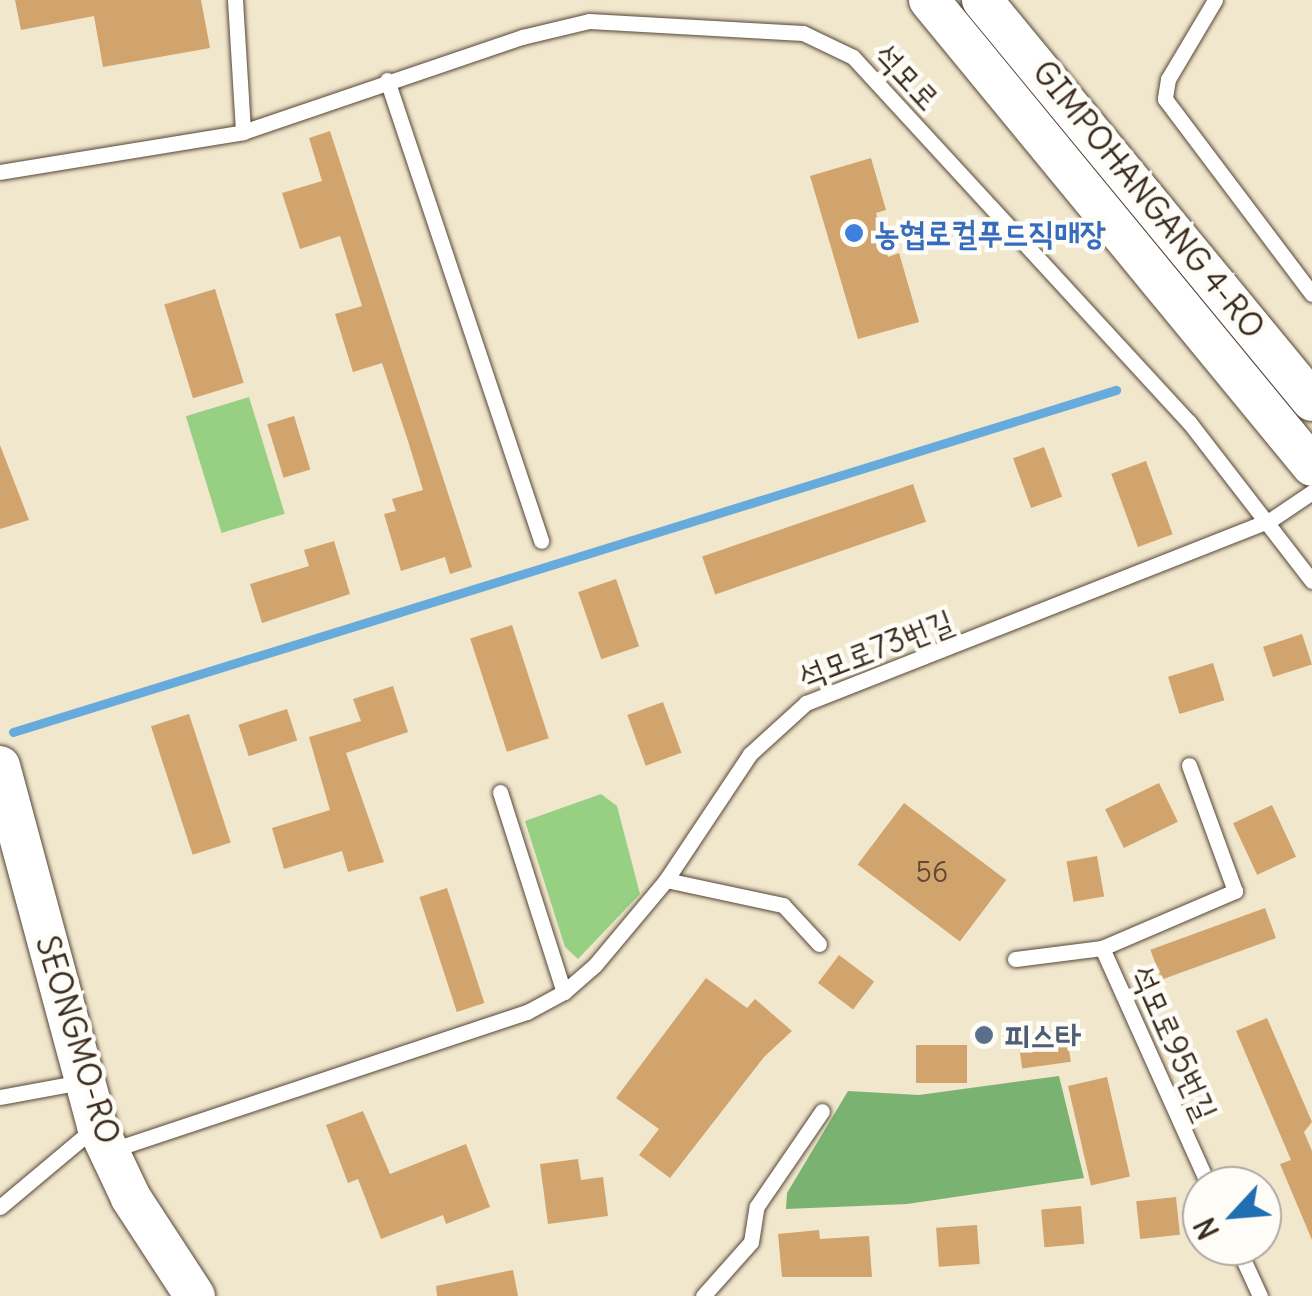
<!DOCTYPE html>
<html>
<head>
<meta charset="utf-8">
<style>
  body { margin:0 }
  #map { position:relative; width:1312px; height:1296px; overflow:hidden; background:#f1e7cd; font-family:Delius,"Poor Story",sans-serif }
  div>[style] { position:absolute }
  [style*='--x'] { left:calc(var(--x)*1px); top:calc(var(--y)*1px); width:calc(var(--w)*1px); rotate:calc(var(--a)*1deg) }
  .green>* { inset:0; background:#98d083; transform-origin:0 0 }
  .forest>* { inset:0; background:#7ab271 }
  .stream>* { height:9px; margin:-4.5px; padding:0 4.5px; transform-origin:4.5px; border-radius:4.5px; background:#67aadc }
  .building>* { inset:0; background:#d1a46d; transform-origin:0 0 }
  .roads { filter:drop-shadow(0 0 2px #564638) drop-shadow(0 0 2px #564638) }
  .service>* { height:15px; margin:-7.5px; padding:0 7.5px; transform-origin:7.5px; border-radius:7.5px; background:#fff }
  .tertiary>* { height:40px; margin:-20px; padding:0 20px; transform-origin:20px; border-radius:20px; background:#fff }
  .dots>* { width:28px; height:28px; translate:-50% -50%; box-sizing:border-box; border:5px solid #fdfcf7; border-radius:50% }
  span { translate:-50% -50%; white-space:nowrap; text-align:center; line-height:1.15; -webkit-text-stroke:9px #fdfcf7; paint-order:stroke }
  .number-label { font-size:28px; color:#604832 }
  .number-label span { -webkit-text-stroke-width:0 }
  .street-label { font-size:32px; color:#3b2a1e }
  .shop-label { font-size:32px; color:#366cbe; font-weight:700 }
  .left { translate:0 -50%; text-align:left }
  .service-label { font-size:32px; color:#4e5e75; font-weight:700 }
  .north { position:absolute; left:1182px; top:1166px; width:100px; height:100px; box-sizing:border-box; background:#fdfcf7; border:2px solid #afa8a0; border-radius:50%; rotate:244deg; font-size:28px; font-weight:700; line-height:40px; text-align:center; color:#3b2a1e }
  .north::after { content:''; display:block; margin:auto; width:35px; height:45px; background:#1f6fb2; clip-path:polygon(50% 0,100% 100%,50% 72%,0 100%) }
</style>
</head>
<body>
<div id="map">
  <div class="green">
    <i style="left:249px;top:397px;width:122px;height:66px;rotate:73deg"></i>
    <i style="clip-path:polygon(601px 794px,617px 806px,640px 894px,578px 959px,565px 947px,525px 821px)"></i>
  </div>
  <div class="forest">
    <i style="clip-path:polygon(1059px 1076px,1084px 1178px,907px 1204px,786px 1209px,787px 1193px,848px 1091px,919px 1095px)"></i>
  </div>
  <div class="stream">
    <i style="--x:13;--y:732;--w:1155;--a:-17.23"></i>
  </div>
  <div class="building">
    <i style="clip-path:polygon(15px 0,201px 0,210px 48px,103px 67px,94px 16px,21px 30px)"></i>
    <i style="clip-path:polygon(330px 131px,472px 567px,450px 574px,445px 557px,401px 571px,384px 514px,396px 511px,392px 499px,423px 490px,408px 441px,382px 363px,353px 372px,335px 314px,362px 306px,340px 236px,300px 249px,282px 193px,322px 181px,309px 138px)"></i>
    <i style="clip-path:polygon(871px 158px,886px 210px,876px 213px,888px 257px,899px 253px,919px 322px,858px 339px,810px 176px)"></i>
    <i style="left:215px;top:289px;width:98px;height:53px;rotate:73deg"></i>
    <i style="left:294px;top:416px;width:56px;height:28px;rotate:73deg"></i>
    <i style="clip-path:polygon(0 445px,29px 520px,0 529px)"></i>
    <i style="left:1044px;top:447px;width:53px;height:33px;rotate:70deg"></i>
    <i style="left:1146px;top:461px;width:78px;height:37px;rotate:70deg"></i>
    <i style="left:913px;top:484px;width:40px;height:223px;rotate:71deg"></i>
    <i style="clip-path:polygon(334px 541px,350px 594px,262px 623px,250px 584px,309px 566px,304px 550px)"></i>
    <i style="left:616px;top:579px;width:71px;height:40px;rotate:71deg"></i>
    <i style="left:512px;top:625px;width:119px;height:44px;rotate:72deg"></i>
    <i style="left:1302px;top:634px;width:32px;height:41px;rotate:72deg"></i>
    <i style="left:1213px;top:663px;width:39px;height:47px;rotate:73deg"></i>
    <i style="clip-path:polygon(393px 686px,408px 732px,346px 753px,384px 862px,348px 872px,342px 851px,284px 869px,272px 828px,330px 810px,309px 737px,361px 721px,353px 699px)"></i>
    <i style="left:663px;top:702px;width:54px;height:38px;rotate:70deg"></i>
    <i style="left:287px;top:709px;width:33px;height:51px;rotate:72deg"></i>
    <i style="left:189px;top:714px;width:135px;height:40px;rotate:72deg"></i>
    <i style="left:1159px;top:783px;width:43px;height:60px;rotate:64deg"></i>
    <i style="left:904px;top:803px;width:128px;height:77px;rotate:37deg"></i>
    <i style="left:1272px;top:805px;width:57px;height:43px;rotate:65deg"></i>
    <i style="left:1097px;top:856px;width:41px;height:31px;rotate:80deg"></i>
    <i style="left:447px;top:888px;width:121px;height:29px;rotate:72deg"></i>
    <i style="left:1265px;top:908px;width:32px;height:122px;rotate:70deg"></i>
    <i style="left:839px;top:955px;width:44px;height:35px;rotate:37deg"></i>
    <i style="clip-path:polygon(706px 978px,747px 1008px,755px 999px,792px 1031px,764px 1057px,670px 1178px,639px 1155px,659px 1129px,616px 1098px)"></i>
    <i style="clip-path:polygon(1267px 1018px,1312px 1122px,1304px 1132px,1312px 1151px,1312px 1240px,1280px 1164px,1291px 1160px,1236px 1031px)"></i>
    <i style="left:1066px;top:1028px;width:34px;height:49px;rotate:82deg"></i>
    <i style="left:967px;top:1045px;width:38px;height:51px;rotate:90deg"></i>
    <i style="left:1107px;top:1077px;width:102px;height:40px;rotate:77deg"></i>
    <i style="clip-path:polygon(363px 1111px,390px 1174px,466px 1144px,490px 1207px,446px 1224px,443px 1215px,381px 1239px,358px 1179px,348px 1183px,326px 1125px)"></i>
    <i style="clip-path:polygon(578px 1159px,581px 1180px,603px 1177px,608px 1216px,548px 1224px,540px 1164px)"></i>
    <i style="left:1176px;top:1197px;width:38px;height:40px;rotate:84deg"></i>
    <i style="left:1081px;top:1206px;width:38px;height:40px;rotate:85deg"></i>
    <i style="left:977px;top:1225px;width:39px;height:41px;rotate:86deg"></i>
    <i style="clip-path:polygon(819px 1230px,820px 1239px,869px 1236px,872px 1277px,782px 1277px,778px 1234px)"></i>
    <i style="clip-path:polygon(513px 1270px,518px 1296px,437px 1296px,436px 1286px)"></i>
  </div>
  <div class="roads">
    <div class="service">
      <i style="--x:235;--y:0;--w:132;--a:86.5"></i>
      <i style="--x:1215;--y:0;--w:92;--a:120.7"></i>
      <i style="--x:1168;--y:79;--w:20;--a:99"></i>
      <i style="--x:1165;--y:99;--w:244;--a:53"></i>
      <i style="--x:387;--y:80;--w:486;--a:71.5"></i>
      <i style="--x:0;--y:172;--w:246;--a:-9.3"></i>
      <i style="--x:243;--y:132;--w:295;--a:-18.8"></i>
      <i style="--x:522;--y:37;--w:69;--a:-13.4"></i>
      <i style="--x:589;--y:21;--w:214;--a:3.2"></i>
      <i style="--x:803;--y:33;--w:55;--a:25.6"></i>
      <i style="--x:853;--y:57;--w:496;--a:47.4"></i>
      <i style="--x:1189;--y:422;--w:201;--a:52.3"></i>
      <i style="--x:500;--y:792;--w:210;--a:72.3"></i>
      <i style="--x:666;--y:880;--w:120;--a:12.1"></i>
      <i style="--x:783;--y:905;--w:53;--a:47.3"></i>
      <i style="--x:1102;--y:948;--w:145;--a:-23.2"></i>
      <i style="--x:1235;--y:891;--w:134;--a:-110.1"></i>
      <i style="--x:1015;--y:959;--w:88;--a:-7.2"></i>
      <i style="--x:1102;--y:948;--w:261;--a:65.8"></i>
      <i style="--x:0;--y:1097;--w:83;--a:-10.4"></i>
      <i style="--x:112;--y:1150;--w:437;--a:-18.4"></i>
      <i style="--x:527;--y:1012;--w:42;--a:-28.4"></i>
      <i style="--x:564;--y:992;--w:41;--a:-41.1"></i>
      <i style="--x:595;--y:965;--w:111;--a:-50.1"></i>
      <i style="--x:666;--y:880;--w:151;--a:-56.3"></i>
      <i style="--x:750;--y:754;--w:76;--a:-42.3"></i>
      <i style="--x:806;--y:703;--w:497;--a:-21.5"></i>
      <i style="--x:1269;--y:521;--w:52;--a:-34"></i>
      <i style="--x:0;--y:1207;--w:123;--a:-40"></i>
      <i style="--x:1237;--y:1246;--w:55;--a:65.3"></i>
      <i style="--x:703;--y:1296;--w:72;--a:-48.4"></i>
      <i style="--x:751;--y:1242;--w:36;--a:-81"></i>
      <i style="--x:757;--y:1206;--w:115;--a:-55.6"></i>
    </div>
    <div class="tertiary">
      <i style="--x:929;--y:0;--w:603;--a:50.58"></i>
      <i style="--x:982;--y:0;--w:519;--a:50.55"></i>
      <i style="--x:0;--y:766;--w:373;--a:74.9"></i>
      <i style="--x:97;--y:1126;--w:80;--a:64.7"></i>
      <i style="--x:131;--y:1198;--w:117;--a:56.9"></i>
    </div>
  </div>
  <div class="dots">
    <i style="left:854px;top:233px;background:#3f7fe0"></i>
    <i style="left:984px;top:1035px;background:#5c6f8a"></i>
  </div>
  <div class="number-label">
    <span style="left:932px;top:872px">56</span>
  </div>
  <div class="street-label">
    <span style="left:907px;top:77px;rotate:47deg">석모로</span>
    <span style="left:1148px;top:200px;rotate:51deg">GIMPOHANGANG 4-RO</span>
    <span style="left:876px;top:649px;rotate:-21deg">석모로73번길</span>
    <span style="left:77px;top:1040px;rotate:73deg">SEONGMO-RO</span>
    <span style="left:1174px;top:1043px;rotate:66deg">석모로95번길</span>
  </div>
  <div class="shop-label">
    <span class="left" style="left:874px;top:233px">농협로컬푸드직매장</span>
  </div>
  <div class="service-label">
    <span class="left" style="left:1004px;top:1035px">피스타</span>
  </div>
  <div class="north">N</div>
</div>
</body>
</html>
